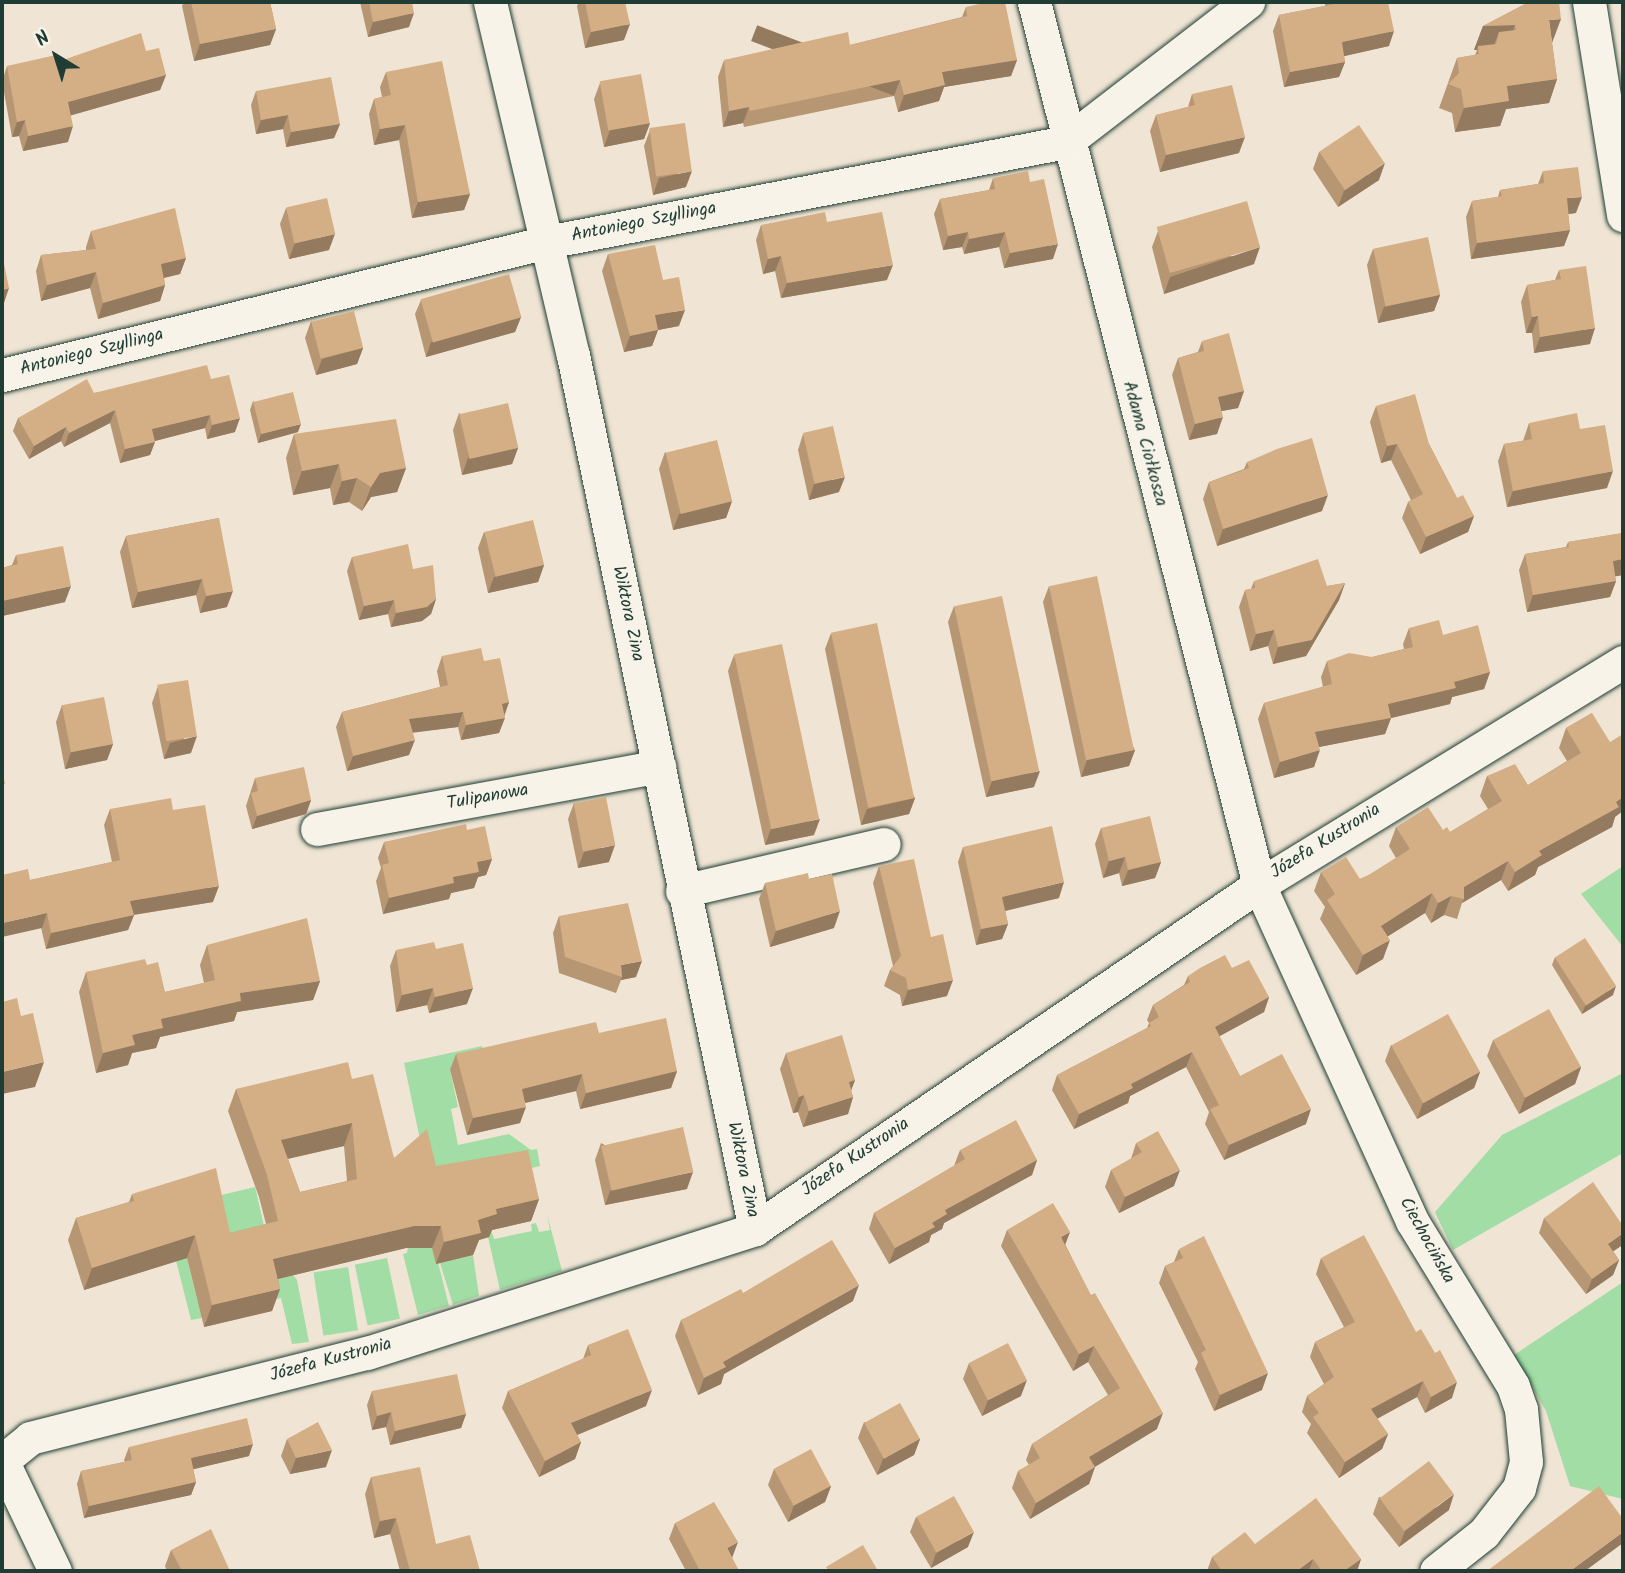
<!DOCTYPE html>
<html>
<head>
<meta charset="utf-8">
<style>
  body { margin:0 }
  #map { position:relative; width:1625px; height:1573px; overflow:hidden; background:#f0e5d4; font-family:Kalam,sans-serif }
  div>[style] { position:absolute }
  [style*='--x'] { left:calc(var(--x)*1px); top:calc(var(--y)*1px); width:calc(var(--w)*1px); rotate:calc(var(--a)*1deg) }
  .green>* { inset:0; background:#a1dda4; transform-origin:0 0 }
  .roads { filter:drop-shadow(0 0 2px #1f3d34) drop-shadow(0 0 2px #1f3d34) }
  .minor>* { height:33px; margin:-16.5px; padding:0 16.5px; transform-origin:16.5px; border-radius:16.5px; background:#f7f3e8 }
  .wall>* { inset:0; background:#b69673 }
  .shaded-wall>* { inset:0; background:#947a5e; transform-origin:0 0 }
  .building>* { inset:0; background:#d4af86; transform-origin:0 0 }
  span { translate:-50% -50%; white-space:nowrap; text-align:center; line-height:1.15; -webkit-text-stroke:5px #f7f3e8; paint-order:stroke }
  .street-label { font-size:18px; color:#1f3d34 }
  .frame { position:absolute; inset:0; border:4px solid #1f3d34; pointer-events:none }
  .north { position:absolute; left:21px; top:21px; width:70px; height:70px; -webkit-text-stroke:5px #f7f3e8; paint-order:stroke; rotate:322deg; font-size:19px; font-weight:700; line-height:28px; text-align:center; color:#1f3d34 }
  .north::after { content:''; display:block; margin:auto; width:24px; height:32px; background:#1f3d34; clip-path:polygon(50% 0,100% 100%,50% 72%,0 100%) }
</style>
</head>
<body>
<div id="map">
  <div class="green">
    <i style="clip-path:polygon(1623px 866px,1623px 947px,1581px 894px)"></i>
    <i style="clip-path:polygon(482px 1046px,486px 1062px,450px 1070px,458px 1107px,451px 1109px,458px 1145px,509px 1134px,531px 1150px,537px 1149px,540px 1166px,421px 1195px,449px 1306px,418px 1315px,403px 1254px,407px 1253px,423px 1154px,404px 1063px)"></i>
    <i style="clip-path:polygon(1623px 1073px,1623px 1153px,1453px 1250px,1435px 1212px,1502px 1135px)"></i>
    <i style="clip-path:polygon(255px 1187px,268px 1243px,297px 1280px,309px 1342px,292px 1344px,281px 1298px,270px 1300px,188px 1263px,202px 1318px,191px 1320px,163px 1209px)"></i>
    <i style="clip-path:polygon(547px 1214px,562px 1271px,500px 1290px,488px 1237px,491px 1230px,494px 1239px,532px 1231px,531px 1224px,536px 1223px,539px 1232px,550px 1230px)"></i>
    <i style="clip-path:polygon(473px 1255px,479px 1296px,453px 1305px,440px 1263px)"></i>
    <i style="left:387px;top:1258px;width:62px;height:33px;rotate:78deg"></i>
    <i style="left:348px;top:1267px;width:64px;height:35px;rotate:81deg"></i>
    <i style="clip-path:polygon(1623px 1282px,1623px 1499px,1570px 1486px,1546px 1411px,1514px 1355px)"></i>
  </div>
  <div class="roads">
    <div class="minor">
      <i style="--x:490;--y:2;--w:363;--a:76.8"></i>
      <i style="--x:573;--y:355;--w:893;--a:78.24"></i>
      <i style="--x:1034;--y:2;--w:911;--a:75.7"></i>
      <i style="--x:1259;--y:885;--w:369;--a:65.5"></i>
      <i style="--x:1412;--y:1221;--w:193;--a:58.5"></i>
      <i style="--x:1513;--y:1386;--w:24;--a:71"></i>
      <i style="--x:1521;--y:1409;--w:53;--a:84.6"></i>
      <i style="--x:1526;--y:1462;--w:27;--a:105"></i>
      <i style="--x:1519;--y:1488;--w:57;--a:127.9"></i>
      <i style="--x:1484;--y:1533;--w:61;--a:141.6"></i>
      <i style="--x:1589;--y:2;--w:216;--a:80.9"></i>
      <i style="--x:2;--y:375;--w:561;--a:-13.71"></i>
      <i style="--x:547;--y:242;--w:529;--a:-10.91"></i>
      <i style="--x:1066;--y:142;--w:230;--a:-37.6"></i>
      <i style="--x:317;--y:829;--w:348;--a:-10.4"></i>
      <i style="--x:682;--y:891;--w:207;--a:-13.1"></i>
      <i style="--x:2;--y:1460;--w:123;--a:64.5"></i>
      <i style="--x:2;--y:1461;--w:36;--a:-39"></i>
      <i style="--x:30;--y:1438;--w:348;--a:-14.2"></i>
      <i style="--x:367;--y:1353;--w:407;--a:-17.7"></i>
      <i style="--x:755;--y:1229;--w:610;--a:-34.32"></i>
      <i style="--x:1259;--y:885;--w:427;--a:-31.5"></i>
    </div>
  </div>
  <div class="wall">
    <i style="clip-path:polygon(184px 2px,270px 2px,276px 29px,270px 45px,194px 61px,182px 6px)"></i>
    <i style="clip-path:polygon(360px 2px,412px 2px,409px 27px,368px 37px)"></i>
    <i style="clip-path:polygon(579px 2px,625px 2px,624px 40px,585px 48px,577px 6px)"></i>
    <i style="clip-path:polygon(1325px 2px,1388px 2px,1389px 46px,1344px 56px,1345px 62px,1339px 77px,1284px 87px,1273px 31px,1279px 15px,1325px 6px)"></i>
    <i style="clip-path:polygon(1529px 2px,1552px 43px,1557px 79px,1549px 103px,1506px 109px,1500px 126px,1455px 132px,1452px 113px,1439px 108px,1457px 58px,1475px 55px,1477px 50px,1474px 50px,1483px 26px)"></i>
    <i style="clip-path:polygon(966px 7px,1017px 60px,1011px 76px,944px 87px,939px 101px,898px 112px,894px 96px,744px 127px,743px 123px,723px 127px,718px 77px,724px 60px,850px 45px,962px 17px)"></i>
    <i style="clip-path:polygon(146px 51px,166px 75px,160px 90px,71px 115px,68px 142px,23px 151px,19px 136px,12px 137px,2px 81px,7px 66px,57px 62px)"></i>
    <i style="clip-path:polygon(386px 72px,470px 194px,464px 210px,412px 218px,399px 140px,374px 145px,369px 114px,374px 99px,382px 97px,380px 87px)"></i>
    <i style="clip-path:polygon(600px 83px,650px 123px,644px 139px,604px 147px,594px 99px)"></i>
    <i style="clip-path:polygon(256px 91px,340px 124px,334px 138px,286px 147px,283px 129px,256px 134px,251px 105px)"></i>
    <i style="clip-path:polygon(1192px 94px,1239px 153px,1160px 172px,1150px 131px,1156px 115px,1188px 107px)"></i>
    <i style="clip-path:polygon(650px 130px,686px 187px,653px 195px,644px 146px)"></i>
    <i style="clip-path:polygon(1319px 152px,1379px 180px,1338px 207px,1313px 169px)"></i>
    <i style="clip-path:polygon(1543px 171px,1576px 213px,1568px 214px,1570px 230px,1564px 246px,1471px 259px,1466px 217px,1472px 201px,1498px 197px,1500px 190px,1538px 184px)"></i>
    <i style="clip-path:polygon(993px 178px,1030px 182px,1053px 259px,1004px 268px,999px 247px,964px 254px,962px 247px,943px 250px,934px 214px,940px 199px,989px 190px)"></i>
    <i style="clip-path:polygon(286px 208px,329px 250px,289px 259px,280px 224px)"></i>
    <i style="clip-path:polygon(827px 222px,887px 280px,781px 298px,775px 271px,763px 274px,756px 240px,761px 225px)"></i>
    <i style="clip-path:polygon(91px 231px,186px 258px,180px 274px,164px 278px,165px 285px,160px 301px,98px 319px,90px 288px,41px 301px,36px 271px,41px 255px,86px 250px,86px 247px)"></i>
    <i style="clip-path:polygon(1158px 231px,1254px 264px,1164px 294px,1152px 247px)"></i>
    <i style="clip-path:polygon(1373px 249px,1440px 295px,1434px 311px,1378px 323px,1367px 265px)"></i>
    <i style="clip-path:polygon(608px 254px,663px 280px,679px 326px,658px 330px,652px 346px,624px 352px,602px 271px)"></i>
    <i style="clip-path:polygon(1559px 270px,1590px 344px,1534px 353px,1532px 333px,1526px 333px,1521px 302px,1527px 285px,1555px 280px)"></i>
    <i style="clip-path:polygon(421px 300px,521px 317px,515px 332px,426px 357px,415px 314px)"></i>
    <i style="clip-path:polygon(311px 321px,363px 348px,357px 364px,316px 375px,305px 338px)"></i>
    <i style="clip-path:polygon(1202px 341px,1244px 391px,1238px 408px,1221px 411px,1217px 434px,1189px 440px,1172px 375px,1178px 358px,1198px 352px)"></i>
    <i style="clip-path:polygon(211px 379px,235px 432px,207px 439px,205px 428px,155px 441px,150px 455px,120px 463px,110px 423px,64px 447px,61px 441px,29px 459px,13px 431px,18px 418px,94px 393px)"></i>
    <i style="clip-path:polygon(253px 401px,298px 432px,258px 443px,250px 410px)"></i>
    <i style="clip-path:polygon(1376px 406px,1429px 444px,1457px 498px,1474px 516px,1468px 532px,1420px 554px,1402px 518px,1408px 502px,1411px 500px,1391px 460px,1381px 463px,1370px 422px)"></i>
    <i style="clip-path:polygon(459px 413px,518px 448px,512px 464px,462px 475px,453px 430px)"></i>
    <i style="clip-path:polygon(1529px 423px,1580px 429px,1607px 488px,1507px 507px,1498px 461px,1504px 444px,1523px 441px)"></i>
    <i style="clip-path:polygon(294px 434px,406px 468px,397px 492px,371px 497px,362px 511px,349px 502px,333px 505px,330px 488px,293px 495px,286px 458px)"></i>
    <i style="clip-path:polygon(803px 434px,839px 492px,809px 500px,798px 450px)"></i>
    <i style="clip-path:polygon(665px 452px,732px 501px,726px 518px,673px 530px,659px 469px)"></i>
    <i style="clip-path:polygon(1247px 462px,1322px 511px,1217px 546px,1203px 499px,1209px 482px,1244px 469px)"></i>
    <i style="clip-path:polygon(219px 518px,227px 607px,200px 613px,196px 595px,132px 608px,120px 552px,126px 536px)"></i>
    <i style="clip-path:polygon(484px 532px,544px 565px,538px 582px,488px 593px,478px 548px)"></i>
    <i style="clip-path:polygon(1623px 533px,1623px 575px,1615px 576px,1616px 581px,1610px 597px,1527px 612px,1519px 570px,1525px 554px,1566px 547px,1568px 542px)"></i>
    <i style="clip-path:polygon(16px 555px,65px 602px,2px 616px,2px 568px,12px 565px)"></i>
    <i style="clip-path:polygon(352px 557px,413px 569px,436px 599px,431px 614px,422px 621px,391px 627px,388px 614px,359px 620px,347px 571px)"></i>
    <i style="clip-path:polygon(1254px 581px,1327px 586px,1345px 583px,1339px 600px,1306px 656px,1273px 664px,1268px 646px,1250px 651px,1239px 607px,1245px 590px,1251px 589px)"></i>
    <i style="clip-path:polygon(1049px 586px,1135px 750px,1129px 766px,1081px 777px,1043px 602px)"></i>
    <i style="clip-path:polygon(954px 606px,1034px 787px,986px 797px,948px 622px)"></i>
    <i style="clip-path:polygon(1409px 628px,1443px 635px,1490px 672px,1484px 689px,1452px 697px,1450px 704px,1391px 718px,1385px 734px,1319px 747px,1314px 767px,1274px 778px,1258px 719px,1264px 703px,1323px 687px,1321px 677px,1327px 661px,1372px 657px,1404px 649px,1403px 644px)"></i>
    <i style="clip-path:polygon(831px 633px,915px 798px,909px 814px,861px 825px,825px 649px)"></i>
    <i style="clip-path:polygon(734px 655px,814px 835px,765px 845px,728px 671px)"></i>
    <i style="clip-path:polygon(442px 656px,484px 661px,509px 702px,499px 733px,461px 740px,458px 727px,413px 732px,409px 755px,347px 771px,336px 727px,342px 712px,440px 687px,437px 671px)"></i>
    <i style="clip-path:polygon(158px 686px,191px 753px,164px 759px,152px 703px)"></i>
    <i style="clip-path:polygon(62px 705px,113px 744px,107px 760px,65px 769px,56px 722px)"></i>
    <i style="clip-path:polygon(1592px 713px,1615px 817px,1612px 827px,1538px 867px,1535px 875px,1508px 891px,1501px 880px,1462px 903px,1457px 919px,1444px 915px,1431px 923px,1425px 913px,1388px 936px,1383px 959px,1356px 975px,1320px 919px,1325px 907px,1314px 891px,1321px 872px,1360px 879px,1369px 875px,1396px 858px,1389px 846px,1396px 827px,1443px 830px,1450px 832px,1488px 809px,1480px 796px,1487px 776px,1528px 785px,1567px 761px,1559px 748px,1566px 728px)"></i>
    <i style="clip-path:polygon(255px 778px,311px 800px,306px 814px,252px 829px,246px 806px)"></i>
    <i style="clip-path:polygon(574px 803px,609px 862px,578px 868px,568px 819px)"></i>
    <i style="clip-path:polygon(110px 809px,173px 810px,213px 902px,134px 915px,128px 930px,46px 949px,30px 880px,112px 862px,104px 825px)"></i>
    <i style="clip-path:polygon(1101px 828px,1161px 862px,1155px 878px,1122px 886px,1119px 873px,1103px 878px,1095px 844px)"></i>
    <i style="clip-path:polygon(467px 830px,492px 859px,486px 875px,478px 877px,474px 888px,451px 893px,449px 899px,383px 914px,376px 881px,381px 868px,378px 858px,384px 842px)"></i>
    <i style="clip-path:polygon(963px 847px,1059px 898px,1005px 910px,1008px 924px,1002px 939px,976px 945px,958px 862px)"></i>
    <i style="clip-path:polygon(879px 866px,931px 937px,947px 996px,902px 1006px,900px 995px,884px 986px,890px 970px,893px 966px,873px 883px)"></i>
    <i style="clip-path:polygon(809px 879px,834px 928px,770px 947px,759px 899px,765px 883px)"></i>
    <i style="clip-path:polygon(559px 916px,636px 977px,621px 980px,616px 993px,559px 973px,553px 933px)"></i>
    <i style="clip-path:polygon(207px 945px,320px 981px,313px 1000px,237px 1012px,234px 1021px,160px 1037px,156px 1048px,132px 1053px,128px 1065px,96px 1073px,79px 992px,86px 972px,147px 965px,165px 992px,204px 983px,200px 965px)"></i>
    <i style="clip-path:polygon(436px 949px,467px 1004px,429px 1013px,427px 1005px,396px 1012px,390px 966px,396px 950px)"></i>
    <i style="clip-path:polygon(1555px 957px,1613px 995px,1582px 1014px,1552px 965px)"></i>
    <i style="clip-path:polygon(1232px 968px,1269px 997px,1264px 1012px,1219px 1036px,1240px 1076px,1306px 1124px,1224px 1160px,1205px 1124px,1209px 1112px,1186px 1067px,1130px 1096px,1128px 1103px,1074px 1129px,1052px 1090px,1057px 1075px,1147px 1028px,1149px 1023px,1147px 1020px,1153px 1005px,1184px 985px,1188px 976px)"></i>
    <i style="clip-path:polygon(599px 1033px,677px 1071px,671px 1088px,580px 1109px,576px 1091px,525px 1103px,520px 1123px,467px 1135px,450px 1070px,456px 1054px)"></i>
    <i style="clip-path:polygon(1493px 1040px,1581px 1067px,1575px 1084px,1519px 1114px,1487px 1056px)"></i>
    <i style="clip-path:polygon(1391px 1045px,1480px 1072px,1474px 1088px,1417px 1119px,1385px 1061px)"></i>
    <i style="clip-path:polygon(786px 1053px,855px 1080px,851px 1090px,853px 1097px,848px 1114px,803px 1127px,798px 1112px,793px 1113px,780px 1069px)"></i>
    <i style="clip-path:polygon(evenodd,352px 1079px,394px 1158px,436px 1166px,539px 1199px,531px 1221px,492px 1230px,489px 1237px,479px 1240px,473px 1255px,436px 1264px,432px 1248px,406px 1248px,278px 1279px,280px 1289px,272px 1311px,204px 1327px,187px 1258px,84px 1290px,68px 1240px,76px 1218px,129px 1202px,132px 1194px,230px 1233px,266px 1224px,259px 1197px,228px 1111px,236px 1089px,352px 1079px,344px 1146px,347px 1181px,300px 1192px,288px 1159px,344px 1146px)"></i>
    <i style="clip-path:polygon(601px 1143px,687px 1189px,605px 1205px,595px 1160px)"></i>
    <i style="clip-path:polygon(1136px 1143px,1174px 1186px,1119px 1213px,1105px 1187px,1111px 1170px,1131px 1159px)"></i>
    <i style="clip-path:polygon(960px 1150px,1037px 1160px,1032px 1175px,944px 1223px,942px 1229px,931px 1235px,929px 1242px,889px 1264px,869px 1229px,874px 1213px,954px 1166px)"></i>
    <i style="clip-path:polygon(1544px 1218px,1621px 1246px,1613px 1251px,1619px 1260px,1613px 1275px,1586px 1294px,1539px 1233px)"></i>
    <i style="clip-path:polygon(1007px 1230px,1065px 1244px,1157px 1429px,1095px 1467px,1089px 1484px,1030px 1519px,1012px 1488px,1018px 1471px,1029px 1465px,1026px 1460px,1032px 1444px,1108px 1395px,1088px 1362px,1073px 1371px,1001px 1246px)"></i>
    <i style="clip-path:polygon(1179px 1249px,1262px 1390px,1214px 1411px,1195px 1369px,1198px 1362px,1159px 1283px,1165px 1266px,1174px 1262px)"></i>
    <i style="clip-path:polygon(1321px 1258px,1452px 1398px,1425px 1413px,1417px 1397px,1377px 1419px,1388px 1434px,1382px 1449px,1339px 1478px,1307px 1433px,1311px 1424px,1302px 1412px,1307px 1396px,1324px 1384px,1310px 1357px,1315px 1342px,1344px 1327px,1316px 1274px)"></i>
    <i style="clip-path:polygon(743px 1293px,853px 1301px,724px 1374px,721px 1384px,698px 1395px,675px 1336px,681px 1320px)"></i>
    <i style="clip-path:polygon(588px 1345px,646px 1406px,577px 1435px,581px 1442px,575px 1459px,539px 1477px,502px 1408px,508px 1391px,583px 1359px)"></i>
    <i style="clip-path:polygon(969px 1363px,1021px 1396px,982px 1416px,963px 1379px)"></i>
    <i style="clip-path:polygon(372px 1391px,466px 1414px,461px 1428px,390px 1445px,386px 1427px,372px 1430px,367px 1405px)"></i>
    <i style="clip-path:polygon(864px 1422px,920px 1439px,914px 1455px,877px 1475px,858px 1438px)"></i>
    <i style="clip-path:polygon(287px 1439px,326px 1467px,290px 1474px,281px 1456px)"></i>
    <i style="clip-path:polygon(129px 1447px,249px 1456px,193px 1469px,196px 1482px,191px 1495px,84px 1518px,77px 1484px,81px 1471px,125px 1462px,124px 1460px)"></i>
    <i style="clip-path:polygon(774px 1469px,831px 1486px,825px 1502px,788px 1522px,768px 1485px)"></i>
    <i style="clip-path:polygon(371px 1477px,436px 1544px,480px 1571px,400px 1571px,390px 1534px,374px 1538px,365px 1494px)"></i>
    <i style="clip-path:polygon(1379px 1497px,1449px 1510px,1399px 1547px,1373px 1514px)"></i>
    <i style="clip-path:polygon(916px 1517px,968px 1547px,931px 1568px,910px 1532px)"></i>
    <i style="clip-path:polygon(675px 1523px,732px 1558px,739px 1571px,686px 1571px,669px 1539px)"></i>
    <i style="clip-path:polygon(1255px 1544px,1361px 1559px,1357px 1571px,1207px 1571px,1212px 1557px)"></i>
    <i style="clip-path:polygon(171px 1550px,230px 1571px,167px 1571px,165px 1566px)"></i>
  </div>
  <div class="shaded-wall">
    <i style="clip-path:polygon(414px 13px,409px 27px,368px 37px,373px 22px)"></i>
    <i style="clip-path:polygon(1561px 19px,1552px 43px,1549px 20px)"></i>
    <i style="clip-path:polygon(630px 24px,624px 40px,585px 48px,591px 32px)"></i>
    <i style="clip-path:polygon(1515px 25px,1506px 49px,1499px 32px,1492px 50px,1478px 46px,1477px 50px,1474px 50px,1483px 26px)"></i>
    <i style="clip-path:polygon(276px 29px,270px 45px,194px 61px,200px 44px)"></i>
    <i style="clip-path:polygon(1394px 31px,1389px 46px,1336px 58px,1342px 42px)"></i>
    <i style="clip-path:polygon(1017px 60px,1011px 76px,944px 87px,939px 101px,898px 112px,904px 95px,942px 72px)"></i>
    <i style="clip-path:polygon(1345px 62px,1339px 77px,1284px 87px,1290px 72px)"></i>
    <i style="clip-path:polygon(166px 75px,160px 90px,62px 118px,68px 102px)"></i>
    <i style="clip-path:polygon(1557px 79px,1549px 103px,1506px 109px,1500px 126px,1455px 132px,1464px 108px,1507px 86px)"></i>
    <i style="left:900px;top:80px;width:17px;height:153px;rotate:111deg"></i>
    <i style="clip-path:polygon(749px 107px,743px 123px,723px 127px,729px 111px)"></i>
    <i style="clip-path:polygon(288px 115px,283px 129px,256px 134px,261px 120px)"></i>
    <i style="clip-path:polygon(25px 120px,19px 136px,12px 137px,17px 122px)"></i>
    <i style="clip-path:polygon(650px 123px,644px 139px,604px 147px,610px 130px)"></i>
    <i style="clip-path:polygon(340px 124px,334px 138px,286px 147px,291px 132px)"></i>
    <i style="clip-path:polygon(405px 125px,399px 140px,374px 145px,380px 129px)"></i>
    <i style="clip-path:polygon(73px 126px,68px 142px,23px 151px,28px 136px)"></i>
    <i style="clip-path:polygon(1245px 137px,1239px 153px,1160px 172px,1166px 155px)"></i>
    <i style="clip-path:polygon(1385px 163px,1379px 180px,1338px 207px,1344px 191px)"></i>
    <i style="clip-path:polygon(692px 171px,686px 187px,653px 195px,659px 178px)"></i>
    <i style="clip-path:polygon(470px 194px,464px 210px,412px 218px,418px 202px)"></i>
    <i style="clip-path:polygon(1582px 197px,1576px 213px,1561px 215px,1567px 198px)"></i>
    <i style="clip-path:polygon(1570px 230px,1564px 246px,1471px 259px,1477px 243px)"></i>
    <i style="clip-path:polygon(968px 232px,962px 247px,943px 250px,948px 236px)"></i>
    <i style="clip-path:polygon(1005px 232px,999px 247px,964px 254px,969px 239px)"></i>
    <i style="clip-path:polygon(335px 234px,329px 250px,289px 259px,295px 243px)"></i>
    <i style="clip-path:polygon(1058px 244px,1053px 259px,1004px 268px,1010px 253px)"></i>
    <i style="clip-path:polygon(1260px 247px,1254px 264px,1164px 294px,1170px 277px)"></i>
    <i style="clip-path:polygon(781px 256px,775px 271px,763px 274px,768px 259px)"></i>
    <i style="clip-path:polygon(186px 258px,180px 274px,155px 280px,161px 264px)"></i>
    <i style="clip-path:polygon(893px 265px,887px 280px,781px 298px,787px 283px)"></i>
    <i style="clip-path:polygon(96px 272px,90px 288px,41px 301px,47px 285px)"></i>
    <i style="clip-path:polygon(165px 285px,160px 301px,98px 319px,103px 303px)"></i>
    <i style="clip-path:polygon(9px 288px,2px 309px,2px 290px)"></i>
    <i style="clip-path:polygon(1440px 295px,1434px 311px,1378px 323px,1384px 307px)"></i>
    <i style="clip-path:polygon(685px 310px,679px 326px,658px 330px,652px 346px,624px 352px,630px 336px,655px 315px)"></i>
    <i style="clip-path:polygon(1538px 316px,1532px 333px,1526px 333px,1532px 317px)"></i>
    <i style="clip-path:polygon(521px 317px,515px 332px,426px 357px,431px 342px)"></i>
    <i style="clip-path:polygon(1595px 328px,1590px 344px,1534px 353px,1540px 337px)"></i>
    <i style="clip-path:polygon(363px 348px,357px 364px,316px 375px,322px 359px)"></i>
    <i style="clip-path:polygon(1244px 391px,1238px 408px,1212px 413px,1218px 397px)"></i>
    <i style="clip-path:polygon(115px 410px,110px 423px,64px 447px,69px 433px)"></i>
    <i style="clip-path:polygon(210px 415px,205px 428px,147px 443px,152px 429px)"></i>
    <i style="clip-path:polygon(1223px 417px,1217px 434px,1189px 440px,1195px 424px)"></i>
    <i style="clip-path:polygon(240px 418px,235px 432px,207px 439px,212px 425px)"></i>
    <i style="clip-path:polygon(301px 424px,298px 432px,258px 443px,261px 434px)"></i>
    <i style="clip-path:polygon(66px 427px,61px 441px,29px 459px,34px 446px)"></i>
    <i style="clip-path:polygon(155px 442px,150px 455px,120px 463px,125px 449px)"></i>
    <i style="clip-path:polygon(1397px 444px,1391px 460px,1381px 463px,1387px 446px)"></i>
    <i style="clip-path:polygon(518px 448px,512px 464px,462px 475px,468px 458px)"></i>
    <i style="clip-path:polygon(339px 464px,330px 488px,293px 495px,302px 471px)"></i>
    <i style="clip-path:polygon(406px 468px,397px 492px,371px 497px,362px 511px,371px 487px,380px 473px)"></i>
    <i style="clip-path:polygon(1613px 471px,1607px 488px,1507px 507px,1513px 491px)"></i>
    <i style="clip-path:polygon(845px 477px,839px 492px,809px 500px,814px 484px)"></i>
    <i style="clip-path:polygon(357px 478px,349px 502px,333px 505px,342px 481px)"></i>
    <i style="clip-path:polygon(1328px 495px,1322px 511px,1217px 546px,1223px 529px)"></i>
    <i style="clip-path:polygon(732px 501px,726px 518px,673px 530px,679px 514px)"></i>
    <i style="clip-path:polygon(1474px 516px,1468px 532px,1420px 554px,1426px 537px)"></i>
    <i style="clip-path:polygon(1623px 559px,1623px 575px,1607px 578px,1613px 561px)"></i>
    <i style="clip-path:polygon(544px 565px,538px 582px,488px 593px,494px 577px)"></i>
    <i style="clip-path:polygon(202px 579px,196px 595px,132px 608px,138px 592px)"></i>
    <i style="clip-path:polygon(1616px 581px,1610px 597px,1527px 612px,1533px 595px)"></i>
    <i style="clip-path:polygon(1345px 583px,1339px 600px,1306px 656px,1273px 664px,1278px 647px)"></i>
    <i style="clip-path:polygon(71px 586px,65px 602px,2px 616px,2px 601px)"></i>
    <i style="clip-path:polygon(233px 591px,227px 607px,200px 613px,206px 596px)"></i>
    <i style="clip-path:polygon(436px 599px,431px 614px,422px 621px,391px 627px,396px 613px)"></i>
    <i style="clip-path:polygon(394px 600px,388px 614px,359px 620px,364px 606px)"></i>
    <i style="clip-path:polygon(1274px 630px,1268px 646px,1250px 651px,1256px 634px)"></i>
    <i style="clip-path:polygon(1490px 672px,1484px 689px,1452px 697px,1450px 704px,1391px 718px,1385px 734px,1309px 749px,1315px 732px,1388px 704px,1454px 682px)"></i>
    <i style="clip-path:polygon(509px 702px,503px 718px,502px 704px)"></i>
    <i style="clip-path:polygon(463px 712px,458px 727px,403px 734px,409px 719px)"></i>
    <i style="clip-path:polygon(505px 718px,499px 733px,461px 740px,466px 725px)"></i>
    <i style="clip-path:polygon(197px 736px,191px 753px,164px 759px,170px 743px)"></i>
    <i style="clip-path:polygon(415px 740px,409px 755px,347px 771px,353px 756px)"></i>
    <i style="clip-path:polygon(113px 744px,107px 760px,65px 769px,71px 752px)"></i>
    <i style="clip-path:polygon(1135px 750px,1129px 766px,1081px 777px,1087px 760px)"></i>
    <i style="clip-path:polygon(1320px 750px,1314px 767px,1274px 778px,1280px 762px)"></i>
    <i style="clip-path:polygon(1040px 771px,1034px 787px,986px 797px,992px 781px)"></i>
    <i style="clip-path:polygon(1623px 797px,1623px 811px,1615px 817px,1612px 827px,1538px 867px,1535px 875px,1508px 891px,1515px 872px,1539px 851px)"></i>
    <i style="clip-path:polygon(915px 798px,909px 814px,861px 825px,867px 809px)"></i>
    <i style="clip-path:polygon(311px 800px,306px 814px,252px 829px,257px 816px)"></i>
    <i style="clip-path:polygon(820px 819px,814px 835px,765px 845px,771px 829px)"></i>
    <i style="clip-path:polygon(615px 845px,609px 862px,578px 868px,584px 852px)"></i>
    <i style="clip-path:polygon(1125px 857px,1119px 873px,1103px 878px,1109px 861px)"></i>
    <i style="clip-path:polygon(492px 859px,486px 875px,478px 877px,474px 888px,451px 893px,449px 899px,383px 914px,389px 898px,453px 877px,477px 862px)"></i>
    <i style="clip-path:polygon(1508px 861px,1501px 880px,1462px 903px,1464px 899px,1464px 887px)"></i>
    <i style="clip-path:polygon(1161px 862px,1155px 878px,1122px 886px,1128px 870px)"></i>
    <i style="clip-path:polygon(1064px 882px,1059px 898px,997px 913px,1002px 897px)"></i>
    <i style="clip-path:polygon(219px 886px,213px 902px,125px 916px,130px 901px)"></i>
    <i style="clip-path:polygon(1432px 893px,1425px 913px,1374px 945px,1381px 926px)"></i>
    <i style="clip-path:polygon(1451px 896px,1444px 915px,1431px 923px,1438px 903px)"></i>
    <i style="clip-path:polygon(840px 911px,834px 928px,770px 947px,776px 931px)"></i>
    <i style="clip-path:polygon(47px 913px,42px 928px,2px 937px,2px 923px)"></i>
    <i style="clip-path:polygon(134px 915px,128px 930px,46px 949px,51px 933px)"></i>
    <i style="clip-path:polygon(1008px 924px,1002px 939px,976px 945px,981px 929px)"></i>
    <i style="clip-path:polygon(1390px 940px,1383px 959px,1356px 975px,1363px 955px)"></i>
    <i style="clip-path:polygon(642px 961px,636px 977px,621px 980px,622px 977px,621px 965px)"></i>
    <i style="clip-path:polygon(953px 980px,947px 996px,902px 1006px,908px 990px)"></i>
    <i style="clip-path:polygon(320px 981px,313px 1000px,237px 1012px,234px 1021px,160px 1037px,156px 1048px,132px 1053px,128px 1065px,96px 1073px,103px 1053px,161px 1019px,240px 993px)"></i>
    <i style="clip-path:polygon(1616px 986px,1613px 995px,1582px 1014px,1585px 1006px)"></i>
    <i style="clip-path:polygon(433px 988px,427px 1005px,396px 1012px,402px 995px)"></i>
    <i style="clip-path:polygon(473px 988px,467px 1004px,429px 1013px,435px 997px)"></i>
    <i style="clip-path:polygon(1269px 997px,1264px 1012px,1209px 1042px,1215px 1027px)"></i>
    <i style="clip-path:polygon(1192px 1052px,1186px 1067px,1130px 1096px,1128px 1103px,1074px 1129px,1079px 1114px,1131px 1084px)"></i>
    <i style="clip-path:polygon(44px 1062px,35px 1087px,2px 1094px,2px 1072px)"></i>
    <i style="clip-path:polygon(1581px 1067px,1575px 1084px,1519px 1114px,1525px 1098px)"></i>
    <i style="clip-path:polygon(677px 1071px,671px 1088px,580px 1109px,586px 1093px)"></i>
    <i style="clip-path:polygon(1480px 1072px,1474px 1088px,1417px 1119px,1423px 1103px)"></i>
    <i style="clip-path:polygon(582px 1074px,576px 1091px,516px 1105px,522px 1089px)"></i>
    <i style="clip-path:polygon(855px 1080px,849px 1096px,849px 1082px)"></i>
    <i style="clip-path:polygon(804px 1095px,798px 1112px,793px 1113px,799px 1097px)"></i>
    <i style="clip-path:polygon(853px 1097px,848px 1114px,803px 1127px,809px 1111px)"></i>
    <i style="clip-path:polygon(526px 1107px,520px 1123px,467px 1135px,473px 1118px)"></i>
    <i style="clip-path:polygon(1311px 1109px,1306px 1124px,1224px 1160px,1229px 1145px)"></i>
    <i style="clip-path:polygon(352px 1123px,344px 1146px,273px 1162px,281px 1140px)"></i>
    <i style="clip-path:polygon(1037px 1160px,1032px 1175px,944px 1223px,942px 1229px,931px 1235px,929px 1242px,889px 1264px,895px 1248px,932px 1223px,945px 1210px)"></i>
    <i style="clip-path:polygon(1180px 1170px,1174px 1186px,1119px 1213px,1125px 1197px)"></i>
    <i style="clip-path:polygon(693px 1172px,687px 1189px,605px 1205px,611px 1189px)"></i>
    <i style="clip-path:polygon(539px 1199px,531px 1221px,492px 1230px,489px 1237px,479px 1240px,473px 1255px,436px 1264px,444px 1242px,496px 1209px)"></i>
    <i style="clip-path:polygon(414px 1226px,441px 1226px,432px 1248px,406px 1248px,265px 1282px,273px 1259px)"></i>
    <i style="clip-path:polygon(1070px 1232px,1064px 1248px,1061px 1237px)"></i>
    <i style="clip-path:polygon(1623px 1233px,1623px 1239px,1621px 1246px,1602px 1259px,1608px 1244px)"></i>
    <i style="clip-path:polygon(195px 1235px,187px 1258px,84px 1290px,92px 1268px)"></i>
    <i style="clip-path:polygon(1619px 1260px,1613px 1275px,1586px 1294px,1592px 1279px)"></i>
    <i style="clip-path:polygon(859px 1285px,853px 1301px,724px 1374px,721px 1384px,698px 1395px,704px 1378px,723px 1362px)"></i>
    <i style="clip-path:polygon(280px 1289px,272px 1311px,204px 1327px,212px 1305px)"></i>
    <i style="clip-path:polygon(1094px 1346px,1088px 1362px,1073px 1371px,1079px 1354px)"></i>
    <i style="clip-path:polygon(1268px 1373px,1262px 1390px,1214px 1411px,1220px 1395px)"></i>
    <i style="clip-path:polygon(1027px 1380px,1021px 1396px,982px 1416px,988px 1400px)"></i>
    <i style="clip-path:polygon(1423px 1381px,1417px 1397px,1365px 1425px,1371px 1409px)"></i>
    <i style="clip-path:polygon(1457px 1382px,1452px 1398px,1425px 1413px,1431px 1397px)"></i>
    <i style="clip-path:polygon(652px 1390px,646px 1406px,565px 1440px,571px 1423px)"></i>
    <i style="clip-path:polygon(391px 1412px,386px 1427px,372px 1430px,377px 1416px)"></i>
    <i style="clip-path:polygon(1163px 1413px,1157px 1429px,1083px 1474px,1089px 1457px)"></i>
    <i style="clip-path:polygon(466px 1414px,461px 1428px,390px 1445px,395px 1431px)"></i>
    <i style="clip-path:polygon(1388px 1434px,1382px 1449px,1339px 1478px,1345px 1462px)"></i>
    <i style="clip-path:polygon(920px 1439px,914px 1455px,877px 1475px,883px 1459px)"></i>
    <i style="clip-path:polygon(581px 1442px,575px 1459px,539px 1477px,545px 1461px)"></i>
    <i style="clip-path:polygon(253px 1444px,249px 1456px,186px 1471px,191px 1458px)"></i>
    <i style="clip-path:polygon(332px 1450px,326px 1467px,290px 1474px,296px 1458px)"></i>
    <i style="clip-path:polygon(1095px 1467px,1089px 1484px,1030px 1519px,1036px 1503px)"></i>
    <i style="clip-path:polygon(196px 1482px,191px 1495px,84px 1518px,89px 1506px)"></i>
    <i style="clip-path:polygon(831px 1486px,825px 1502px,788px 1522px,794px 1505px)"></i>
    <i style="clip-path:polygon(1454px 1494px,1449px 1510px,1399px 1547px,1405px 1531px)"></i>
    <i style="clip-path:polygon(396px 1518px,390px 1534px,374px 1538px,380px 1521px)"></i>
    <i style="clip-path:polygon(974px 1532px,968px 1547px,931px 1568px,936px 1553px)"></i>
    <i style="clip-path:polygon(1623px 1532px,1623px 1543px,1585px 1571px,1570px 1571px)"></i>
    <i style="clip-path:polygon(738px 1542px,732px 1558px,727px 1548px)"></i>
    <i style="clip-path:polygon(1313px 1559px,1309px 1571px,1297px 1571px)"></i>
    <i style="clip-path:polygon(1361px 1559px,1357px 1571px,1344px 1571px)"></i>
  </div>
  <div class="building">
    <i style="clip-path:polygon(191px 2px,270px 2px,276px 29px,200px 44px)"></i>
    <i style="clip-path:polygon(369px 2px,412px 2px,414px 13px,373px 22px)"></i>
    <i style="clip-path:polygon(585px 2px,625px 2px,630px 24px,591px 32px)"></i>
    <i style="clip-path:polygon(988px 2px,1005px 2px,1017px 60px,942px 72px,945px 85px,904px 95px,900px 80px,750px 111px,749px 107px,729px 111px,724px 60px,848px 32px,850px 45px,967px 16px,966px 7px)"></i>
    <i style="clip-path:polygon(1333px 2px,1388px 2px,1394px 31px,1342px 42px,1345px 62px,1290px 72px,1279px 15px,1334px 4px)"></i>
    <i style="clip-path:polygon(1529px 2px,1559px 2px,1561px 19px,1549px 20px,1557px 79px,1507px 86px,1509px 101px,1464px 108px,1461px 89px,1448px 84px,1459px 73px,1457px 58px,1479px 54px,1478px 46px,1496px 44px,1499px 32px,1516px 30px,1515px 25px,1483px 26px)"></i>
    <i style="clip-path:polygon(141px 33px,146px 51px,159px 48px,166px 75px,68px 102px,73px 126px,28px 136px,25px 120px,17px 122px,7px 66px,56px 55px,57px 62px)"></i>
    <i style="clip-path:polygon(442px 61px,470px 194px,418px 202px,405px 125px,380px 129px,374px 99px,391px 95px,386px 72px)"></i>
    <i style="left:641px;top:74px;width:50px;height:42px;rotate:80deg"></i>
    <i style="clip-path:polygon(331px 77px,340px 124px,291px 132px,288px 115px,261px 120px,256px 91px)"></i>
    <i style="clip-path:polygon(1232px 85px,1245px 137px,1166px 155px,1156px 115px,1195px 105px,1192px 94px)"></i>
    <i style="left:685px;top:123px;width:49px;height:36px;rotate:82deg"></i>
    <i style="left:1359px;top:125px;width:46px;height:48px;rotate:56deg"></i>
    <i style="clip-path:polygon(1578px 167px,1582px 197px,1567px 198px,1570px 230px,1477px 243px,1472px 201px,1502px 196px,1500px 190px,1544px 183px,1543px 171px)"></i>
    <i style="clip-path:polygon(1028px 171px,1030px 182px,1044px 179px,1058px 244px,1010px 253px,1005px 232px,969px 239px,968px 232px,948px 236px,940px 199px,995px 189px,993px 178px)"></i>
    <i style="left:327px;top:198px;width:37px;height:42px;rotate:77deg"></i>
    <i style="left:1247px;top:201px;width:48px;height:94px;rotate:74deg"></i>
    <i style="clip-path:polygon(175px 208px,186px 258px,161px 264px,165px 285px,103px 303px,96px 272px,47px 285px,41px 255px,96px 249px,91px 231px)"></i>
    <i style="clip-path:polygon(825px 212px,827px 222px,882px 212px,893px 265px,787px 283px,781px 256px,768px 259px,761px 225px)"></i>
    <i style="left:1428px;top:237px;width:59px;height:56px;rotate:78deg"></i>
    <i style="clip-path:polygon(655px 245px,663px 280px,679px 277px,685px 310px,655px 315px,658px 330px,630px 336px,608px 254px)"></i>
    <i style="clip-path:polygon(2px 254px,9px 288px,2px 290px)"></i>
    <i style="clip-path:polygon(1586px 266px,1595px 328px,1540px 337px,1538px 316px,1532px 317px,1527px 285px,1561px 279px,1559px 270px)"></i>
    <i style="left:509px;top:274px;width:45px;height:92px;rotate:74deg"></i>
    <i style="left:354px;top:311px;width:38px;height:44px;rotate:76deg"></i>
    <i style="clip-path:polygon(1229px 333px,1244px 391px,1218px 397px,1223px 417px,1195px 424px,1178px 358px,1204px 351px,1202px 341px)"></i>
    <i style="clip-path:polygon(207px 365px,211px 379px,229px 375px,240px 418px,212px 425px,210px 415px,152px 429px,155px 442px,125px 449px,115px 410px,69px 433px,66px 427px,34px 446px,18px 418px,87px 379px,94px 393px)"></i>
    <i style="left:293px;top:392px;width:33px;height:41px;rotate:76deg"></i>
    <i style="clip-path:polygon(1415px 394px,1429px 444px,1457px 498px,1463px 495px,1474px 516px,1426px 537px,1408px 502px,1423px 494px,1397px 444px,1387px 446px,1376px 406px)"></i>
    <i style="left:508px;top:403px;width:46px;height:50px;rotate:77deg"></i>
    <i style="clip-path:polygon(1577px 413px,1580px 429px,1605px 425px,1613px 471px,1513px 491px,1504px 444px,1532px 439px,1529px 423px)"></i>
    <i style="clip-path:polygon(396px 419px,406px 468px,380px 473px,371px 487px,357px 478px,342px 481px,339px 464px,302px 471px,294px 434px)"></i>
    <i style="left:833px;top:426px;width:52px;height:31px;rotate:77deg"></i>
    <i style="clip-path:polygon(1312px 438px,1328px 495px,1223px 529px,1209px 482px,1249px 468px,1247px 462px,1277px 449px)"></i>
    <i style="left:717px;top:440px;width:63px;height:53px;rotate:76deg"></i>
    <i style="clip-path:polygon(219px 518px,233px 591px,206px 596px,202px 579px,138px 592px,126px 536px)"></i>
    <i style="left:533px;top:520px;width:46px;height:50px;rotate:76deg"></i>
    <i style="clip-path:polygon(1623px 533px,1623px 559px,1613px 561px,1616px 581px,1533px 595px,1525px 554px,1569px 547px,1568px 542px)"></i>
    <i style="clip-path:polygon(408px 544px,413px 569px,433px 565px,436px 599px,427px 607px,396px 613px,394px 600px,364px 606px,352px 557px)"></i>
    <i style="clip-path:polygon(63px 546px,71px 586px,2px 601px,2px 568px,18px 564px,16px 555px)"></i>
    <i style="clip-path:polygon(1318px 559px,1327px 586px,1345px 583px,1312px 640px,1278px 647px,1274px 630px,1256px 634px,1245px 590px,1255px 588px,1254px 581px)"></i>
    <i style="left:1097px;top:576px;width:178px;height:49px;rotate:78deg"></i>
    <i style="left:1002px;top:596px;width:179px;height:49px;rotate:78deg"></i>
    <i style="clip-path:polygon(1439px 620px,1443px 635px,1478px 625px,1490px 672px,1454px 682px,1456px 688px,1388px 704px,1391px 718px,1315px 732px,1320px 750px,1280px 762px,1264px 703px,1332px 684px,1327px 661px,1349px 653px,1372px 657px,1413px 647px,1409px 628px)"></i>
    <i style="left:877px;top:623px;width:179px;height:47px;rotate:78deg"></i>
    <i style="left:782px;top:644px;width:179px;height:49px;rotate:78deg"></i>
    <i style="clip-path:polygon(481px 648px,484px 661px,500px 658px,509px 702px,502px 704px,505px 718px,466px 725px,463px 712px,409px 719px,415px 740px,353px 756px,342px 712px,448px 685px,442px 656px)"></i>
    <i style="left:188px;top:680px;width:57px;height:31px;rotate:81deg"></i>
    <i style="left:104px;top:697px;width:48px;height:43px;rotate:79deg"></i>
    <i style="clip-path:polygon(1592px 713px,1610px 742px,1623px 734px,1623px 797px,1616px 802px,1619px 807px,1539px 851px,1542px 855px,1515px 872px,1508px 861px,1464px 887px,1464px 899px,1451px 896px,1438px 903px,1432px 893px,1381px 926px,1390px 940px,1363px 955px,1327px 900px,1335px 894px,1321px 872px,1346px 857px,1360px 879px,1369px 875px,1410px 849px,1396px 827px,1428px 807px,1443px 830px,1447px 827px,1450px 832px,1502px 801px,1487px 776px,1515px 764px,1528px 785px,1581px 753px,1566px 728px)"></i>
    <i style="clip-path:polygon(304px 767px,311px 800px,257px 816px,251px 793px,258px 791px,255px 778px)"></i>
    <i style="clip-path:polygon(2px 769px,5px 784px,2px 785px)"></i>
    <i style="left:606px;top:797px;width:49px;height:33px;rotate:79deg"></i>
    <i style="clip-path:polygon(171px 798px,173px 810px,205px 805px,219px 886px,130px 901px,134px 915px,51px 933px,47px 913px,2px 923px,2px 875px,28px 869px,30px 880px,120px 860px,110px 809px)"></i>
    <i style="clip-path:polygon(1150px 816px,1161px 862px,1128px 870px,1125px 857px,1109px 861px,1101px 828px)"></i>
    <i style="clip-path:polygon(466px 824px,467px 830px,485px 826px,492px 859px,477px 862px,479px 872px,453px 877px,454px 883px,389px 898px,382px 865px,389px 863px,384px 842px)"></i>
    <i style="clip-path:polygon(1052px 826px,1064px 882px,1002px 897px,1008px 924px,981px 929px,963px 847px)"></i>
    <i style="clip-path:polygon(914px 859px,931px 937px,943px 934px,953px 980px,908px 990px,906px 978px,890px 970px,901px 956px,879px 866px)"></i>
    <i style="clip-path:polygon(808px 873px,809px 879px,832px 874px,840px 911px,776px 931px,765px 883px)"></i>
    <i style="clip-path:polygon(628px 903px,642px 961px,621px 965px,622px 977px,565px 957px,559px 916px)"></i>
    <i style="clip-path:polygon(307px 918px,320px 981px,240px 993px,241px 1001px,161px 1019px,163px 1028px,132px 1035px,135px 1045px,103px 1053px,86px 972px,145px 959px,147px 965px,158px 962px,165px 992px,215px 980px,207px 945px)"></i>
    <i style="left:1585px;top:938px;width:57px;height:36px;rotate:57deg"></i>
    <i style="clip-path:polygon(434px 942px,436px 949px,463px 943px,473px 988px,435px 997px,433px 988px,402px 995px,396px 950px)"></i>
    <i style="clip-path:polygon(1225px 955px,1232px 968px,1249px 960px,1269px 997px,1215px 1027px,1240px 1076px,1282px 1054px,1311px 1109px,1229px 1145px,1210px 1109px,1219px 1105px,1192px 1052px,1131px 1084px,1133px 1088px,1079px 1114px,1057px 1075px,1151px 1026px,1149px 1023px,1159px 1017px,1153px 1005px,1190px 982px,1188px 976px,1200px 968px)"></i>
    <i style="clip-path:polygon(17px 998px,21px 1016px,33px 1013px,44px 1062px,2px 1072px,2px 1002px)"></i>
    <i style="left:1549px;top:1009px;width:66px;height:64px;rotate:61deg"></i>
    <i style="left:1448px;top:1014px;width:66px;height:65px;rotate:61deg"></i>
    <i style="clip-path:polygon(666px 1018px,677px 1071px,586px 1093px,582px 1074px,522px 1089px,526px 1107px,473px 1118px,456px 1054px,596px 1022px,599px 1033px)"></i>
    <i style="clip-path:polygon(842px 1035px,855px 1080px,849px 1082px,853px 1097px,809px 1111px,804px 1095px,799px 1097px,786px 1053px)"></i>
    <i style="clip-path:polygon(evenodd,348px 1062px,352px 1079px,373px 1074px,394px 1158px,427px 1129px,436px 1166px,528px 1150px,539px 1199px,496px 1209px,497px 1214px,478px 1220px,481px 1233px,444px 1242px,441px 1226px,414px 1226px,273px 1259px,280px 1289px,212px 1305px,195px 1235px,92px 1268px,76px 1218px,134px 1201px,132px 1194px,216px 1168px,230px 1233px,278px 1221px,267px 1175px,236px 1089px,348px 1062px,352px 1123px,357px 1179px,300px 1192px,281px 1140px,352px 1123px)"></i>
    <i style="clip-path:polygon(1016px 1120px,1037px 1160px,945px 1210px,947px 1214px,932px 1223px,935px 1227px,895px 1248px,874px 1213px,965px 1159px,960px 1150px)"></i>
    <i style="left:683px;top:1127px;width:46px;height:84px;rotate:77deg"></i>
    <i style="clip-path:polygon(1158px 1131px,1180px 1170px,1125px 1197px,1111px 1170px,1142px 1152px,1136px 1143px)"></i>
    <i style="clip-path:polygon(1593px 1182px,1623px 1226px,1623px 1233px,1608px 1244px,1619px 1260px,1592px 1279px,1544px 1218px)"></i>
    <i style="clip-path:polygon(1053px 1203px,1070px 1232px,1061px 1237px,1091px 1295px,1095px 1293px,1163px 1413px,1089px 1457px,1095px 1467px,1036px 1503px,1018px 1471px,1040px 1458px,1032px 1444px,1120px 1388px,1094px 1346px,1079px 1354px,1007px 1230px)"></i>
    <i style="clip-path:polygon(1364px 1235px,1416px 1332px,1421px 1329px,1435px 1353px,1440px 1350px,1457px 1382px,1431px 1397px,1423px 1381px,1371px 1409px,1388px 1434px,1345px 1462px,1313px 1417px,1319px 1413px,1307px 1396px,1334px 1377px,1315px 1342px,1355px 1322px,1321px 1258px)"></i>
    <i style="clip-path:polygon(1204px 1236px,1268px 1373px,1220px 1395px,1201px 1353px,1206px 1350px,1165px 1266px,1183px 1258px,1179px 1249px)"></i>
    <i style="clip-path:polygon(832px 1240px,859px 1285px,723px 1362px,726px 1367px,704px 1378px,681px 1320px,741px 1289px,743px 1293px)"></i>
    <i style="clip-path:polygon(628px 1329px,652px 1390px,571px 1423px,581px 1442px,545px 1461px,508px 1391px,591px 1355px,588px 1345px)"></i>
    <i style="left:1008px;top:1343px;width:42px;height:44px;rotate:63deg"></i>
    <i style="clip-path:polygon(457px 1374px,466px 1414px,395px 1431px,391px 1412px,377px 1416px,372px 1391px)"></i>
    <i style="left:900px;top:1403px;width:41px;height:41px;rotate:61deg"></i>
    <i style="clip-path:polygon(247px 1418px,253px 1444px,191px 1458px,196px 1482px,89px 1506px,81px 1471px,132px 1460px,129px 1447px)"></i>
    <i style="clip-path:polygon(318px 1422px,332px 1450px,296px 1458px,287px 1439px)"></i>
    <i style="left:811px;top:1449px;width:42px;height:42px;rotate:62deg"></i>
    <i style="left:1429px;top:1461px;width:41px;height:62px;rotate:53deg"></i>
    <i style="clip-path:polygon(420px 1467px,436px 1544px,470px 1535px,480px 1571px,410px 1571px,396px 1518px,380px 1521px,371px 1477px)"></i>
    <i style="clip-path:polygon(1599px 1486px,1623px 1519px,1623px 1532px,1570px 1571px,1487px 1571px)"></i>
    <i style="left:954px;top:1496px;width:41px;height:43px;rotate:61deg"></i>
    <i style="clip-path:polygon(1316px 1498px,1361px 1559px,1344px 1571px,1322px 1571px,1313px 1559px,1297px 1571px,1222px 1571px,1212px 1557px,1245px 1532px,1255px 1544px)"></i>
    <i style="clip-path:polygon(714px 1502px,738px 1542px,727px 1548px,739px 1571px,700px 1571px,675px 1523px)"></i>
    <i style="clip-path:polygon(211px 1529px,230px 1571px,182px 1571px,171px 1550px)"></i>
    <i style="clip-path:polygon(863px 1545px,878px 1571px,829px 1571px,826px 1567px)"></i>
  </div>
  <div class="street-label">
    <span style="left:644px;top:223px;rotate:-11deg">Antoniego Szyllinga</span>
    <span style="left:92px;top:353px;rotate:-14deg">Antoniego Szyllinga</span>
    <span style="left:1144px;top:444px;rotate:75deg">Adama Ciołkosza</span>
    <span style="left:627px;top:614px;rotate:78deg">Wiktora Zina</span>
    <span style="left:488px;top:798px;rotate:-10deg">Tulipanowa</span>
    <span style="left:1326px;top:842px;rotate:-32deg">Józefa Kustronia</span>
    <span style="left:856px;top:1158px;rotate:-34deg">Józefa Kustronia</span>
    <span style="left:742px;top:1170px;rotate:78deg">Wiktora Zina</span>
    <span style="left:1426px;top:1241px;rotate:61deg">Ciechocińska</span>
    <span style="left:331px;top:1361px;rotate:-15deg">Józefa Kustronia</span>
  </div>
  <div class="frame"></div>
  <div class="north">N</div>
</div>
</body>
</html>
